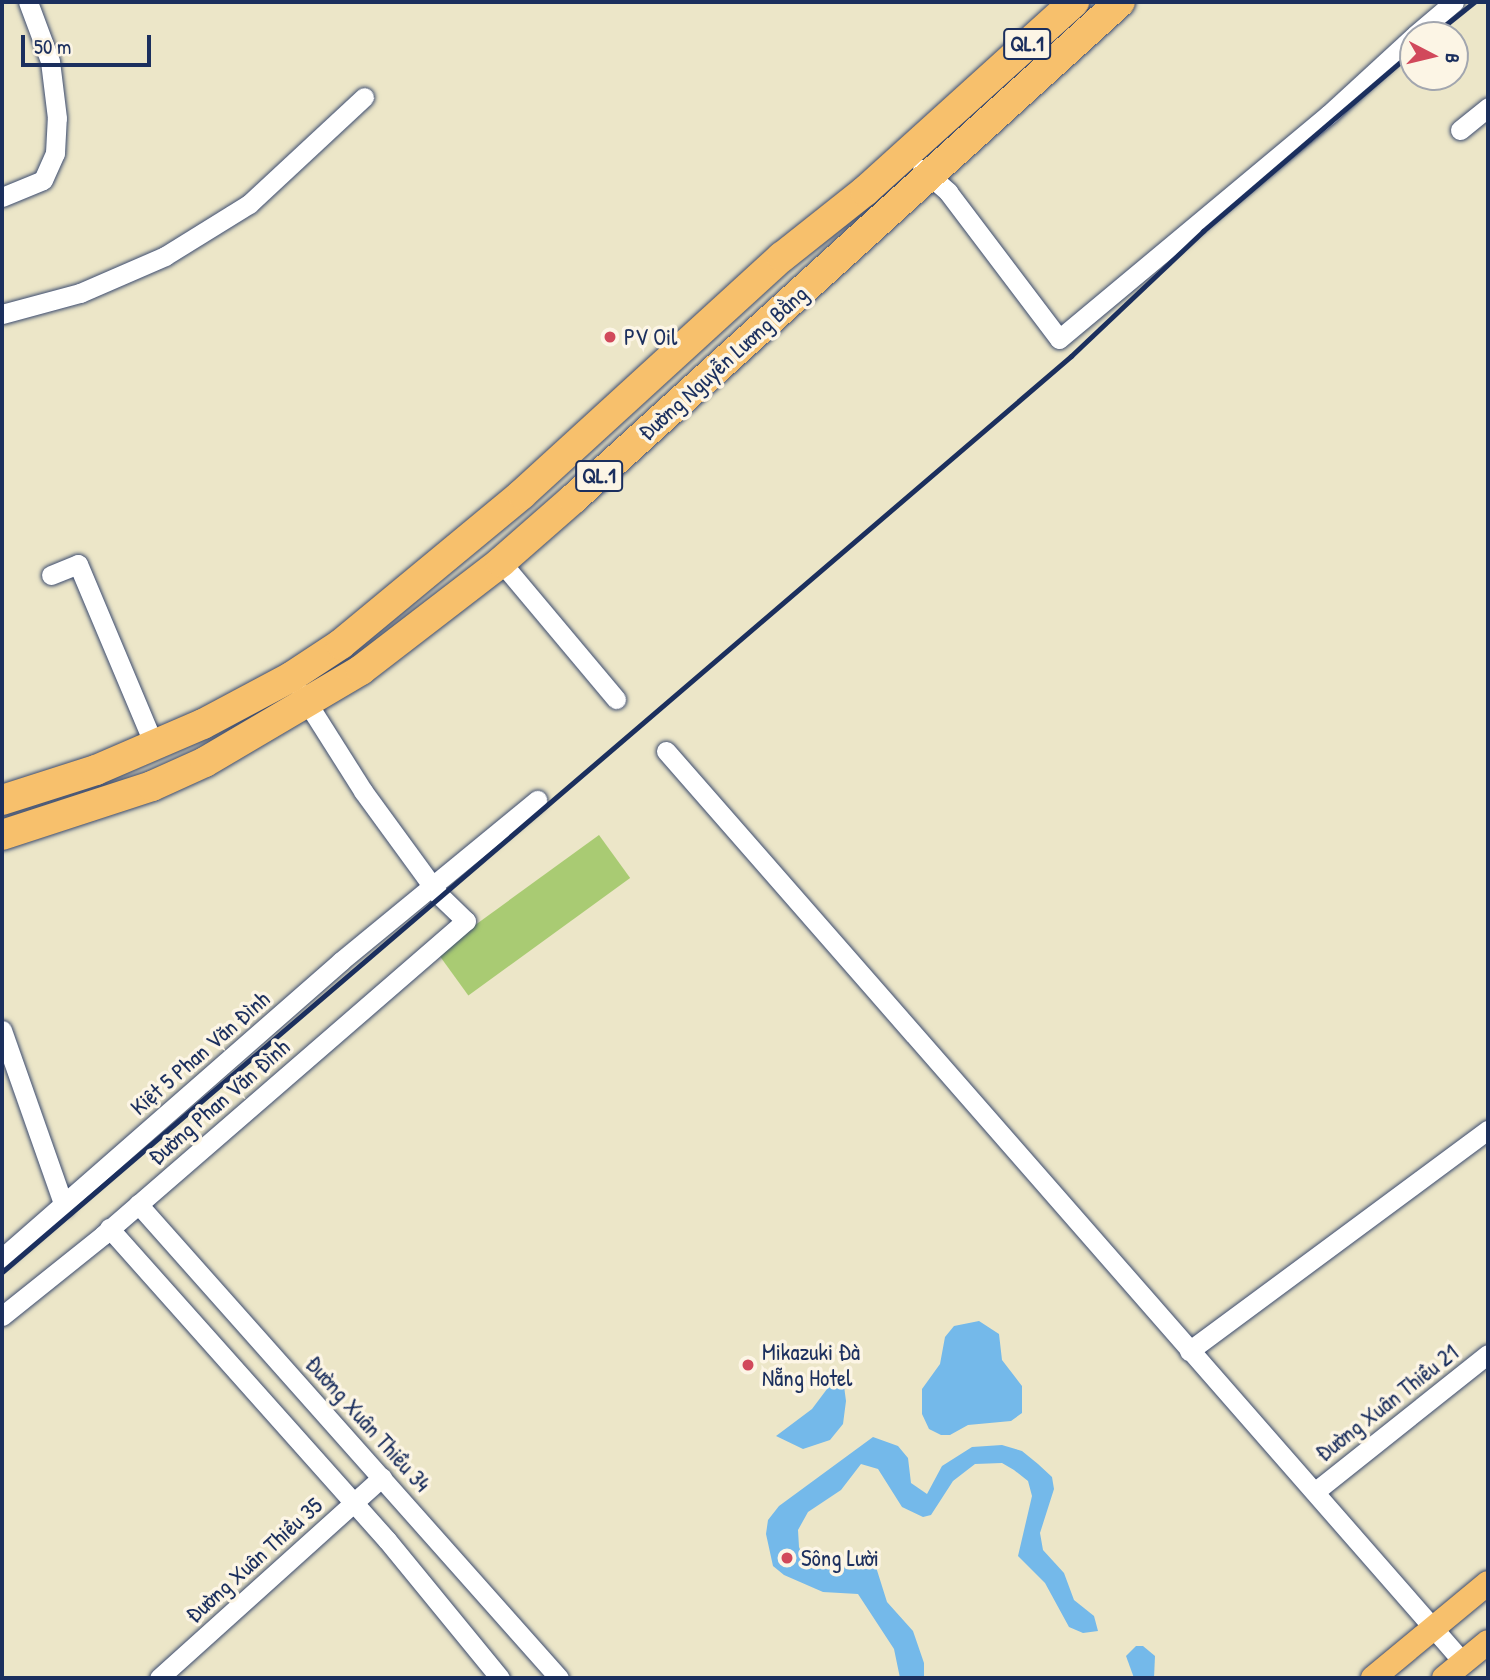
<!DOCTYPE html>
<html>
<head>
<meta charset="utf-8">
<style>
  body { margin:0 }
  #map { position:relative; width:1490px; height:1680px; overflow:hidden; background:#ece6c8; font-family:"Patrick Hand",sans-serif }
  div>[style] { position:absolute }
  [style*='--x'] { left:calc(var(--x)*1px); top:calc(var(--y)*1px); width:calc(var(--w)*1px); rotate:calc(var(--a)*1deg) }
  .green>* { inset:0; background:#a9cb73; transform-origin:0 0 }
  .water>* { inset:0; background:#74b9ea }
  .roads { filter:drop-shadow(0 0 2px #3a4a6e) drop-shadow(0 0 2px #3a4a6e) }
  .minor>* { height:19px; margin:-9.5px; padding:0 9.5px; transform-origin:9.5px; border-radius:9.5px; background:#fff }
  .major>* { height:24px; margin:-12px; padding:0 12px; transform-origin:12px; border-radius:12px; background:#f7c06c }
  .highway>* { height:30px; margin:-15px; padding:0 15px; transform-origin:15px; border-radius:15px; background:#f7c06c }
  .rail>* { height:5px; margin:-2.5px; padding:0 2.5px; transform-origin:2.5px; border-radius:2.5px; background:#1b2f5e }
  .dots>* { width:19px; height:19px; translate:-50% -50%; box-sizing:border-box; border:4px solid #fcf5e5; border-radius:50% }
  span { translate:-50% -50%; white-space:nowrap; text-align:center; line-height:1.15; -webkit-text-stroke:7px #fcf5e5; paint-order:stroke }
  .shield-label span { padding:2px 5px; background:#fcf5e5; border:2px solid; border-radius:5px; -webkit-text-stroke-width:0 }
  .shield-label { font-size:21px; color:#1b2f5e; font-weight:700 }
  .poi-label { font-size:23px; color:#1b2f5e }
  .left { translate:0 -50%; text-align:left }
  .street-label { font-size:23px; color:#1b2f5e }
  .frame { position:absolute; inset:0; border:4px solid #1b2f5e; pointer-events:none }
  .north { position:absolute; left:1399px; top:21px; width:70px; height:70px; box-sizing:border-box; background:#fcf5e5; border:2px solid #a2a6af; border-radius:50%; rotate:97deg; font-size:19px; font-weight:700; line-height:28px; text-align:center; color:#1b2f5e }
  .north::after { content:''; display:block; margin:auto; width:24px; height:32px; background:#d1495b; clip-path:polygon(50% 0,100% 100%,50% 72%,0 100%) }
  .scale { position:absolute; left:21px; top:35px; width:130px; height:32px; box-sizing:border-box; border:4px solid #1b2f5e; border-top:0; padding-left:9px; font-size:21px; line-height:24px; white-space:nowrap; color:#1b2f5e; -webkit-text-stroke:5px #fcf5e5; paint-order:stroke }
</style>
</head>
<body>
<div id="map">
  <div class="green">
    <i style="left:599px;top:835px;width:53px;height:200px;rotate:54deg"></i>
  </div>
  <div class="water">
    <i style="clip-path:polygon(979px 1321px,999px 1334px,1002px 1360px,1022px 1386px,1022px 1413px,1011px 1421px,968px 1425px,950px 1435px,941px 1435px,929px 1429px,922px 1414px,922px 1389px,940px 1364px,945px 1337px,954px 1326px)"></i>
    <i style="clip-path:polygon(836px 1377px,844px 1386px,846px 1401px,843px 1424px,830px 1440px,803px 1449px,776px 1436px,812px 1409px)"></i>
    <i style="clip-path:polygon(873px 1437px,898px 1446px,908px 1458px,911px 1483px,927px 1494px,942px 1466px,972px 1447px,1002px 1445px,1022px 1451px,1038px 1464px,1052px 1477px,1054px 1489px,1040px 1533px,1043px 1550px,1064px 1573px,1074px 1600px,1094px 1616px,1098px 1631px,1083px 1633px,1069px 1627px,1045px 1583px,1018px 1556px,1032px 1496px,1028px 1481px,1014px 1470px,1002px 1463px,975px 1464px,953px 1481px,931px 1515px,923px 1517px,902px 1507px,878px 1469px,861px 1464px,841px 1490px,808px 1512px,798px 1530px,799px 1547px,805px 1561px,817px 1569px,864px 1559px,876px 1567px,887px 1602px,913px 1631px,924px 1663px,924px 1678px,900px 1678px,894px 1649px,858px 1594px,823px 1592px,784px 1575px,773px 1566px,766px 1534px,768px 1520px,779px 1506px)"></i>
    <i style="clip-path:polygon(1136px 1646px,1143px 1646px,1155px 1656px,1154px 1678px,1134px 1678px,1126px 1656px)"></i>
  </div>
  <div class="roads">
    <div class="minor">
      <i style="--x:1415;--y:35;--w:51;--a:-40.2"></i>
      <i style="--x:1460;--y:130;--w:36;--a:-39"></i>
      <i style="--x:922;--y:169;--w:35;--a:41"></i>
      <i style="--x:948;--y:192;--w:184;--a:52.9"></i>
      <i style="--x:1059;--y:339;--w:351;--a:-39.8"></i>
      <i style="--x:1329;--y:114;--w:114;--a:-42.5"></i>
      <i style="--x:2;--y:197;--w:44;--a:-22.5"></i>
      <i style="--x:43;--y:180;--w:30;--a:-66"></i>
      <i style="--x:55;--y:153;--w:35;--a:-87"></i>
      <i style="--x:57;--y:118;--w:57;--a:-97"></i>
      <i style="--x:50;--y:61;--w:63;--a:-110.4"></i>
      <i style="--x:2;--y:314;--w:81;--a:-15.1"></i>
      <i style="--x:80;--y:293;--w:93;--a:-23.5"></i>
      <i style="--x:165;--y:256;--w:99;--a:-31.8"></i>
      <i style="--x:249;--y:204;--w:157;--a:-42.9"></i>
      <i style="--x:501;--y:562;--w:179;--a:50"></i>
      <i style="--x:51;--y:575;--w:29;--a:-22"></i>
      <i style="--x:78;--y:564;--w:196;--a:67.2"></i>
      <i style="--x:666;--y:751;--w:1210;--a:48.82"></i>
      <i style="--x:2;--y:1030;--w:187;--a:70.6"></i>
      <i style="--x:138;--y:1204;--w:634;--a:48.39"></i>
      <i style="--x:109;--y:1228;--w:418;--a:48.3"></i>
      <i style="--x:387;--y:1540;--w:178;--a:50.7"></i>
      <i style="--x:2;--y:1258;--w:451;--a:-41.2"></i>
      <i style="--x:341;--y:961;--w:254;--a:-39.4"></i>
      <i style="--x:2;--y:1316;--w:129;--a:-38.7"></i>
      <i style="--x:103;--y:1235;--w:480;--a:-40.9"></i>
      <i style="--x:466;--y:921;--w:39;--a:-136"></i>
      <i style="--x:438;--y:894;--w:127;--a:-126.1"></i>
      <i style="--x:363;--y:791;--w:116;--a:-122.3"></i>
      <i style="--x:1189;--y:1351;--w:372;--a:-36.5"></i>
      <i style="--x:1317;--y:1490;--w:218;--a:-38.5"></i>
      <i style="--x:159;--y:1678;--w:300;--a:-42"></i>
    </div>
    <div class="major">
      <i style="--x:1373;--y:1678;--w:149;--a:-39.6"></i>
      <i style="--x:1444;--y:1678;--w:57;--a:-39.3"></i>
    </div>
    <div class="highway">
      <i style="--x:2;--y:800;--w:99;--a:-17.7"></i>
      <i style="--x:96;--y:770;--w:116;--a:-23.3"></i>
      <i style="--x:203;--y:724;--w:100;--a:-28.1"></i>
      <i style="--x:291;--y:677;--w:60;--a:-33.4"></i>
      <i style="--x:341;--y:644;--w:235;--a:-39.6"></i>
      <i style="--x:522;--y:494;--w:352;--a:-42.4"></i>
      <i style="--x:782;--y:257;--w:106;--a:-38.5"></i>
      <i style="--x:865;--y:191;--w:282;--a:-42.1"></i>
      <i style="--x:2;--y:835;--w:158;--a:-18.1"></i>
      <i style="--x:152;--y:786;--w:58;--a:-24.4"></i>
      <i style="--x:205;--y:762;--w:181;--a:-30.5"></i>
      <i style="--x:361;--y:670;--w:177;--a:-37.6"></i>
      <i style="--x:501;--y:562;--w:96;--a:-41.2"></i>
      <i style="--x:573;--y:499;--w:739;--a:-42.26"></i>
    </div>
  </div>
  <div class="rail">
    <i style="--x:1433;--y:35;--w:53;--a:-38.8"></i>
    <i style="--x:2;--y:1272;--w:1408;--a:-40.59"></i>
    <i style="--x:1071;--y:356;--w:182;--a:-43.4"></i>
    <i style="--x:1203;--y:231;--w:277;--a:-40.6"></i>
  </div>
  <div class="dots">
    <i style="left:610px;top:337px;background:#d1495b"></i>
    <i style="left:748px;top:1365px;background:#d1495b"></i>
    <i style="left:787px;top:1558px;background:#d1495b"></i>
  </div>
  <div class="shield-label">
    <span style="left:1027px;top:44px">QL.1</span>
    <span style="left:599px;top:476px">QL.1</span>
  </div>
  <div class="poi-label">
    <span class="left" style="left:624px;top:337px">PV Oil</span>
    <span class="left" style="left:762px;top:1365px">Mikazuki Đà<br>Nẵng Hotel</span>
    <span class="left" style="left:801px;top:1558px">Sông Lười</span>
  </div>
  <div class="street-label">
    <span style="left:723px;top:363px;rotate:-42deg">Đường Nguyễn Lương Bằng</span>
    <span style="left:200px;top:1053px;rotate:-41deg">Kiệt 5 Phan Văn Đình</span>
    <span style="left:219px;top:1102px;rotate:-41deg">Đường Phan Văn Đình</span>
    <span style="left:1387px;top:1403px;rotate:-38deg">Đường Xuân Thiều 21</span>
    <span style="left:368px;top:1424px;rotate:48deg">Đường Xuân Thiều 34</span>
    <span style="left:254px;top:1560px;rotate:-42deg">Đường Xuân Thiều 35</span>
  </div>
  <div class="frame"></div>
  <div class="north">B</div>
  <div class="scale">50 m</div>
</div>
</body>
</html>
